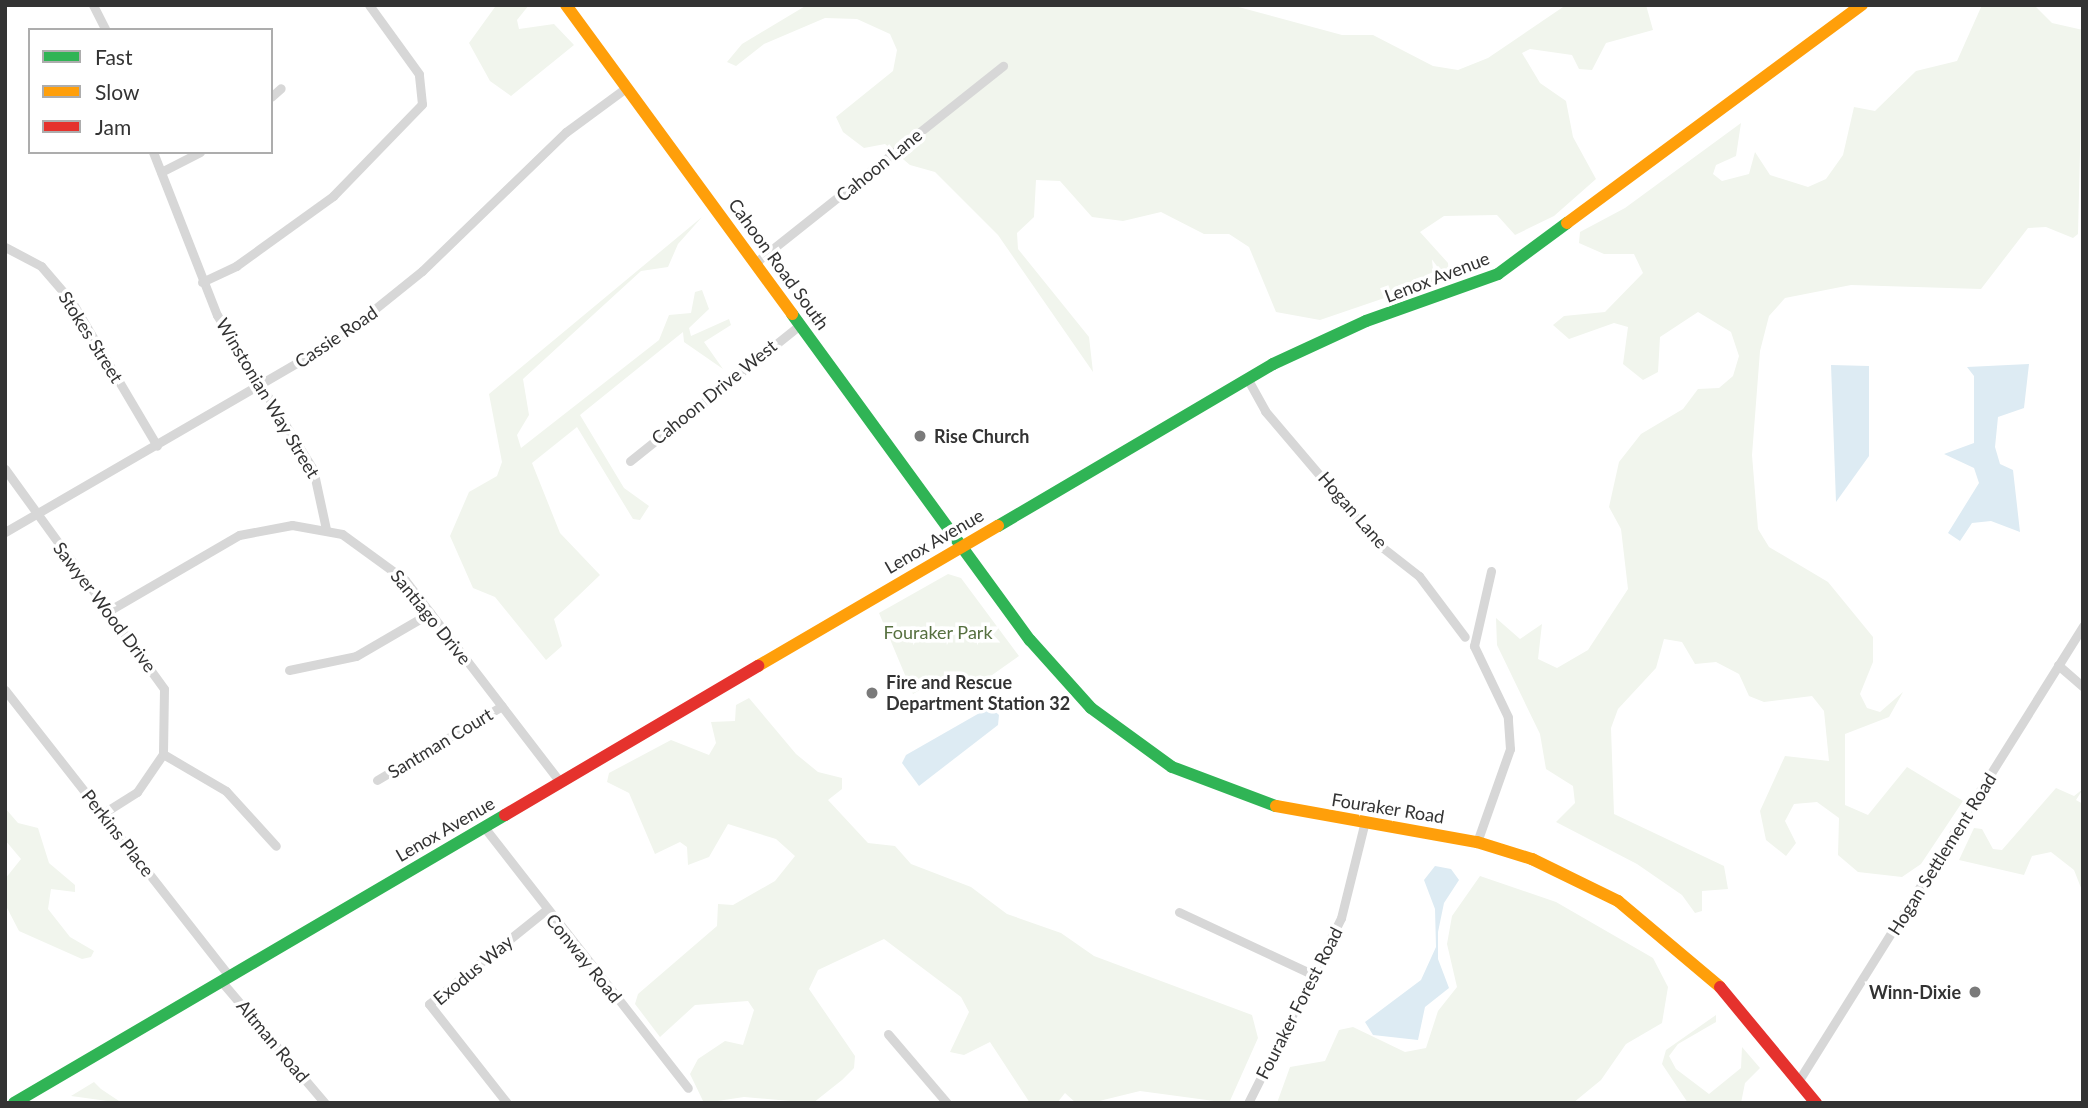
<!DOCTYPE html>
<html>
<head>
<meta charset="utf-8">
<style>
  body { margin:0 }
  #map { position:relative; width:2088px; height:1108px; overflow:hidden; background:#fff; font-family:Lato,sans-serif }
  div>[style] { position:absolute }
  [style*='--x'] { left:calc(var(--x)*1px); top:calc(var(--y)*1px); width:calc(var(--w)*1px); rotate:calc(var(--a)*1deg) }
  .green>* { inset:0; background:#f1f5ed }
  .water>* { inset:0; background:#ddebf3 }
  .street>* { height:9px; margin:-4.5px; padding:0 4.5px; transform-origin:4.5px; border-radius:4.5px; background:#d7d7d7 }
  .fast>* { height:12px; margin:-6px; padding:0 6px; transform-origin:6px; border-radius:6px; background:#30b455 }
  .slow>* { height:12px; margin:-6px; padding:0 6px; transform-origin:6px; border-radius:6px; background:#ff9f0a }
  .jam>* { height:12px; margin:-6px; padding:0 6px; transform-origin:6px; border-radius:6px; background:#e5322d }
  .dots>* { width:19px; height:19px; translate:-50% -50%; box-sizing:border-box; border:4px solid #fff; border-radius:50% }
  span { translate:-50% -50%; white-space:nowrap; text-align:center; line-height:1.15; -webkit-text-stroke:7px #fff; paint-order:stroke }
  .street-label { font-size:18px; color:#333 }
  .poi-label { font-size:18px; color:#333; font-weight:700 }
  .left { translate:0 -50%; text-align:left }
  .right { translate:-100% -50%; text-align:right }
  .park-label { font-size:18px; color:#56703f }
  .frame { position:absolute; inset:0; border:7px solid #333; pointer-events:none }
  .legend { position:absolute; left:28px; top:28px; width:245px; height:126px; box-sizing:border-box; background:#fff; border:2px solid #adadad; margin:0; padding:9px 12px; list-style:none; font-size:21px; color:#333 }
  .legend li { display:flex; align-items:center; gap:14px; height:35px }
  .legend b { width:35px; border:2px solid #adadad }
</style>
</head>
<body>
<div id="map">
  <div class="green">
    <i style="clip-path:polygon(529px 5px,517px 20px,519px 29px,554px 24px,574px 45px,511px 96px,490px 81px,469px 43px,495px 7px)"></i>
    <i style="clip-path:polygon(807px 5px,1231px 5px,1342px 35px,1373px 35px,1433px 66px,1458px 70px,1488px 58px,1566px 5px,1646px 5px,1653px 30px,1606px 43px,1592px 70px,1579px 69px,1572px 55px,1530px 49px,1522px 53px,1540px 83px,1566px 101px,1573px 137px,1596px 179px,1554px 216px,1515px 235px,1497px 215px,1444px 216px,1420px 232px,1448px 263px,1449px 276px,1320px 320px,1276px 312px,1249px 247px,1229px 234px,1204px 234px,1161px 212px,1123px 221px,1092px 217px,1060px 181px,1036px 180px,1034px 217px,1017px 233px,1018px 249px,1089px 337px,1093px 372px,998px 235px,935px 172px,910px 165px,885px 144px,864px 148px,843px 132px,836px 117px,893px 71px,897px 50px,890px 34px,857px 19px,825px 18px,764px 44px,736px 66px,727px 62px,742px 44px)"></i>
    <i style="clip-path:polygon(1982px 5px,2034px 5px,2052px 23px,2083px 30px,2078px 234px,2073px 238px,2046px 227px,2028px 228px,1981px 289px,1851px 285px,1785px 298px,1769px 316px,1760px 351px,1752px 455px,1758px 529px,1769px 547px,1828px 582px,1873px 637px,1873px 662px,1860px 694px,1867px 708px,1880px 712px,1903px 692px,1889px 717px,1845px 734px,1845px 805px,1868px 815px,1907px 767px,1963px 801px,1921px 864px,1902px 877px,1858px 872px,1838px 855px,1839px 818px,1817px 802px,1794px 804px,1785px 821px,1796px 843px,1786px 856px,1766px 840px,1760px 811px,1785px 756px,1829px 761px,1824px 711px,1812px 696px,1764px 702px,1749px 696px,1739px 674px,1716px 662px,1695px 664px,1682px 642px,1664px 639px,1656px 668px,1618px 709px,1611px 728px,1614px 814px,1724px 866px,1728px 889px,1702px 891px,1702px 911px,1695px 913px,1682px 895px,1637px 864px,1556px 822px,1575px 803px,1573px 786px,1546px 769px,1540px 734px,1497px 645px,1496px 618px,1520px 639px,1542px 624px,1538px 659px,1557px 668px,1588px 650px,1628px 589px,1621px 529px,1609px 507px,1619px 462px,1641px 434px,1683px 409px,1698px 389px,1719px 388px,1733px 376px,1739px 356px,1731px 332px,1698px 312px,1660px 337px,1658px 372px,1643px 380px,1623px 364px,1628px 327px,1614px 323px,1569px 339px,1553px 325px,1564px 316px,1605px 312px,1643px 273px,1634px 254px,1604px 254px,1579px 243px,1580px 232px,1625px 208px,1741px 123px,1736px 156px,1716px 165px,1713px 174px,1722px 181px,1749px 174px,1755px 152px,1770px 175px,1808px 187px,1826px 179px,1843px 155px,1854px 107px,1875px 111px,1916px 71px,1957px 61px)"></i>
    <i style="clip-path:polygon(702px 217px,678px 244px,668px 267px,641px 271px,523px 379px,529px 415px,517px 435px,521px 448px,659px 340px,669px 315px,691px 313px,695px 292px,702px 290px,709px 309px,689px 328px,691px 336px,729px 319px,731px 325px,704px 342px,723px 369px,684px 342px,683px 332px,580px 415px,624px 488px,649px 506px,640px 520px,633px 519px,577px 427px,532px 463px,560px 533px,600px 575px,554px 619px,562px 646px,546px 660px,495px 597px,473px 588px,450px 536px,469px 492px,497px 476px,502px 462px,489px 394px)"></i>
    <i style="clip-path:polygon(948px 574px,961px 578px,1019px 656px,985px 680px,958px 673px,955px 680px,946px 684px,941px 677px,913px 694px,879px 613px)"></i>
    <i style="clip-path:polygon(749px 698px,796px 754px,818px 772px,842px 778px,842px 789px,828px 800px,868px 843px,895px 846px,911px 864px,971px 887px,1007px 914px,1061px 933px,1094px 956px,1252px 1015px,1258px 1038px,1229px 1103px,1140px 1091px,1091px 1103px,1076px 1103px,1065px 1093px,1057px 1103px,1030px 1103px,990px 1042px,964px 1055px,950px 1052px,969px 1012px,961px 997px,884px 939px,818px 970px,809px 989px,855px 1056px,854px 1068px,842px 1080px,813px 1103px,744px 1097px,704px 1103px,690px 1074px,698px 1059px,725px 1041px,743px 1045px,754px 1010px,748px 1001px,695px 1005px,660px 1037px,635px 1004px,638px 994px,717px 926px,718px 904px,733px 905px,775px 881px,795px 856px,776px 839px,728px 824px,709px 857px,688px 865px,687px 847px,680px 842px,655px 854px,629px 793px,607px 782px,609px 773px,671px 740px,709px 755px,716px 743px,711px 722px,735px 721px,736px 705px)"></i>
    <i style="clip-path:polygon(2056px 788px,2074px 796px,2083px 789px,2076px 800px,2083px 804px,2083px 893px,2074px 870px,2051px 852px,2032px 856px,2024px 875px,1959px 860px,1974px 828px,1982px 829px,1993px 849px,2002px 850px)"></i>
    <i style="clip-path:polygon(5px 808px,18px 823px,38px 828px,49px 863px,75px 885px,75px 892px,51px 889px,48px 909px,70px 937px,94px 951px,91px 957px,82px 959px,19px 931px,5px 904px,5px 879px,21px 859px,5px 840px)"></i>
    <i style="clip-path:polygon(1480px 876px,1556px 902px,1653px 958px,1668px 987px,1662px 1023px,1626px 1044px,1601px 1080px,1573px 1103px,1277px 1103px,1290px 1067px,1325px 1061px,1339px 1030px,1353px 1027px,1405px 1052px,1426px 1048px,1438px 1011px,1457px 987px,1447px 944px,1452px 916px)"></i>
    <i style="clip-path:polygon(1716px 1015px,1716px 1022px,1678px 1044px,1669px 1056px,1676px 1069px,1709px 1094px,1741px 1068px,1742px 1047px,1760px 1068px,1745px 1083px,1741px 1103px,1688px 1103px,1662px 1064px,1666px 1050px)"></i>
    <i style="clip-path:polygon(94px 1082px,101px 1089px,122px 1103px,71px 1096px)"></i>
  </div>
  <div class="water">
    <i style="clip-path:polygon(2029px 364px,2024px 408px,1998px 417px,1995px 447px,2000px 464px,2013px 470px,2020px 532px,1991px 521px,1972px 523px,1960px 541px,1948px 533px,1979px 483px,1974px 468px,1944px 454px,1974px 443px,1974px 376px,1967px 367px)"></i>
    <i style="clip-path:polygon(1831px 365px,1869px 366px,1869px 456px,1836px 502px)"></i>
    <i style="clip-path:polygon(990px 707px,999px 715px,998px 725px,919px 786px,902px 763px,906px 755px)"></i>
    <i style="clip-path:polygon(1435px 866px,1451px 869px,1459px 880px,1444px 903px,1438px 932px,1438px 959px,1449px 988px,1425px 1007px,1418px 1040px,1373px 1035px,1365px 1022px,1421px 980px,1436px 947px,1435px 909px,1424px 880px)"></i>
  </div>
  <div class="street">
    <i style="--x:93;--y:5;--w:28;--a:63"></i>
    <i style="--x:271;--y:97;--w:13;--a:-42"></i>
    <i style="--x:153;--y:152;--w:175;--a:68.6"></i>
    <i style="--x:217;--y:315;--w:181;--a:58.1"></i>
    <i style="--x:313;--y:469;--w:61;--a:77.8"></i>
    <i style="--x:161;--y:172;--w:44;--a:-27.1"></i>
    <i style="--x:5;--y:247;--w:41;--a:27.8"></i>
    <i style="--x:41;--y:266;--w:48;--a:49.3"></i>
    <i style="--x:72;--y:302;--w:167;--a:59.4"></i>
    <i style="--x:755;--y:263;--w:317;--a:-38.5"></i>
    <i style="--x:202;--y:282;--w:38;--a:-25"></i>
    <i style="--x:236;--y:266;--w:120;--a:-35.8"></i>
    <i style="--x:333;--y:196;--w:128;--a:-45.9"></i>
    <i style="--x:422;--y:104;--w:30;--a:-96"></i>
    <i style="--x:419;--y:74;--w:85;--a:-125.9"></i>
    <i style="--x:1247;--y:378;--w:38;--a:61"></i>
    <i style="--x:1265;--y:411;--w:175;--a:49.6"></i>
    <i style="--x:1378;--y:544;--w:52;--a:38"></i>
    <i style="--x:1419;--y:576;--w:76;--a:53"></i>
    <i style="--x:630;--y:461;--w:218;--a:-38.7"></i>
    <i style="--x:5;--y:469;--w:271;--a:54.1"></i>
    <i style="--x:164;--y:689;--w:65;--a:90.9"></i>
    <i style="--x:163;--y:754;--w:46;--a:124.4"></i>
    <i style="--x:137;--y:792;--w:41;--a:147.8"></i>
    <i style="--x:5;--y:532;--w:381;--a:-30.1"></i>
    <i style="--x:335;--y:341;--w:112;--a:-38.8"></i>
    <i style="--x:422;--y:271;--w:200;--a:-44"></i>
    <i style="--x:566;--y:132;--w:74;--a:-36.3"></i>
    <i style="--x:110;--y:610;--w:149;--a:-30.2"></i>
    <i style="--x:239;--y:535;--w:54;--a:-10.7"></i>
    <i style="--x:292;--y:525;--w:51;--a:10.2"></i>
    <i style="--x:342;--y:534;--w:78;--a:36.1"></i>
    <i style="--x:405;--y:580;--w:255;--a:52.5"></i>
    <i style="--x:2058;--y:665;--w:33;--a:41"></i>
    <i style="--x:289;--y:670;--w:68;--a:-11.8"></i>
    <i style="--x:356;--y:656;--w:86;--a:-30.2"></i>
    <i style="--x:5;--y:690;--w:363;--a:51.9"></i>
    <i style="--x:163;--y:754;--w:73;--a:30.4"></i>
    <i style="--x:226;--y:791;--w:74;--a:47.7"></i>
    <i style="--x:377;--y:780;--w:145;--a:-30.6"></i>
    <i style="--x:484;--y:827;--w:331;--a:52"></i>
    <i style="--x:1477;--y:842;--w:99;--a:-70.5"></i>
    <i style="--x:1510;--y:749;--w:32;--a:-94"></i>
    <i style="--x:1508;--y:717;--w:79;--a:-115.6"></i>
    <i style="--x:1474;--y:646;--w:77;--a:-77.2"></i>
    <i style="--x:1179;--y:912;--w:151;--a:25"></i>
    <i style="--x:221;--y:981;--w:160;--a:49.6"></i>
    <i style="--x:888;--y:1034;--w:91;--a:49.5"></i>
    <i style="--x:1799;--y:1080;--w:536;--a:-57.97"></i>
    <i style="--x:507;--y:1103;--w:126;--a:-128.2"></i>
    <i style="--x:429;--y:1004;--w:150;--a:-38.8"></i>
    <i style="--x:1248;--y:1103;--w:207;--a:-63.3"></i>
    <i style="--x:1341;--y:918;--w:100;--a:-76.1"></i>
  </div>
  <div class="fast">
    <i style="--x:792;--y:314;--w:404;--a:53.9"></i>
    <i style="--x:1030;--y:640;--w:91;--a:48.1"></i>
    <i style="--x:1091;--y:708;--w:100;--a:36.1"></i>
    <i style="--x:1172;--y:767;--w:111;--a:20.6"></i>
    <i style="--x:998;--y:526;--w:319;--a:-30.5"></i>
    <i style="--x:1273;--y:364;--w:102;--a:-24.8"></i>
    <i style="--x:1366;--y:321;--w:140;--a:-19.6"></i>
    <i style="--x:1498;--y:274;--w:86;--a:-36.5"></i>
    <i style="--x:14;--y:1103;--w:569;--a:-30.39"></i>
  </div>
  <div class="slow">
    <i style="--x:566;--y:5;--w:383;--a:53.8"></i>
    <i style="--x:1567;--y:223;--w:367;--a:-36.5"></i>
    <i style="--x:758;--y:666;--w:278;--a:-30.3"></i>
    <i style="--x:1276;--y:806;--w:204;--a:10.2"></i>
    <i style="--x:1477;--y:842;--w:58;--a:17.2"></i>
    <i style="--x:1532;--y:859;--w:96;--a:26"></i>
    <i style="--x:1618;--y:901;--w:133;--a:40.1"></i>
  </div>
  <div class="jam">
    <i style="--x:505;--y:815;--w:294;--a:-30.5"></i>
    <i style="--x:1720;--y:987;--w:151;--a:50.4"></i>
  </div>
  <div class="dots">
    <i style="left:920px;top:436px;background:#7a7a7a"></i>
    <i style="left:872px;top:693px;background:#7a7a7a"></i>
    <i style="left:1975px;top:992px;background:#7a7a7a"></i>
  </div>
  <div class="street-label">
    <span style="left:879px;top:165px;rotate:-39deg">Cahoon Lane</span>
    <span style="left:779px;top:264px;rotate:54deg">Cahoon Road South</span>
    <span style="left:1437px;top:277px;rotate:-21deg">Lenox Avenue</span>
    <span style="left:91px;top:337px;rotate:58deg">Stokes Street</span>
    <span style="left:336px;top:337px;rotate:-34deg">Cassie Road</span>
    <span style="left:714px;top:392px;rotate:-39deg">Cahoon Drive West</span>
    <span style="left:268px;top:398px;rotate:59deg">Winstonian Way Street</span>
    <span style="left:1353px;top:510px;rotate:49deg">Hogan Lane</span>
    <span style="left:934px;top:541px;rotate:-30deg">Lenox Avenue</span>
    <span style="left:105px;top:607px;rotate:53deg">Sawyer Wood Drive</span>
    <span style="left:431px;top:617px;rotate:51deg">Santiago Drive</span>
    <span style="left:440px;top:743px;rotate:-31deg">Santman Court</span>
    <span style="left:1388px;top:808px;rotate:9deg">Fouraker Road</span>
    <span style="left:445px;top:829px;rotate:-30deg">Lenox Avenue</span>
    <span style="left:118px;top:833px;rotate:52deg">Perkins Place</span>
    <span style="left:1942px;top:854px;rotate:-58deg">Hogan Settlement Road</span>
    <span style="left:584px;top:958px;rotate:51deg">Conway Road</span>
    <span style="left:473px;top:970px;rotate:-40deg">Exodus Way</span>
    <span style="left:1299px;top:1003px;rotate:-63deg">Fouraker Forest Road</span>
    <span style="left:273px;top:1041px;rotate:50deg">Altman Road</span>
  </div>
  <div class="poi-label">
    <span class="left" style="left:934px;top:436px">Rise Church</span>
    <span class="left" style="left:886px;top:693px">Fire and Rescue<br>Department Station 32</span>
    <span class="right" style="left:1961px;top:992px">Winn-Dixie</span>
  </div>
  <div class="park-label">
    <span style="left:938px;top:632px">Fouraker Park</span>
  </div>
  <div class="frame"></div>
  <ul class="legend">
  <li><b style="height:9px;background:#30b455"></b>Fast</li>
  <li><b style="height:9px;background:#ff9f0a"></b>Slow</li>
  <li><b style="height:9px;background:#e5322d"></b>Jam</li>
  </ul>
</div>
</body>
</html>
